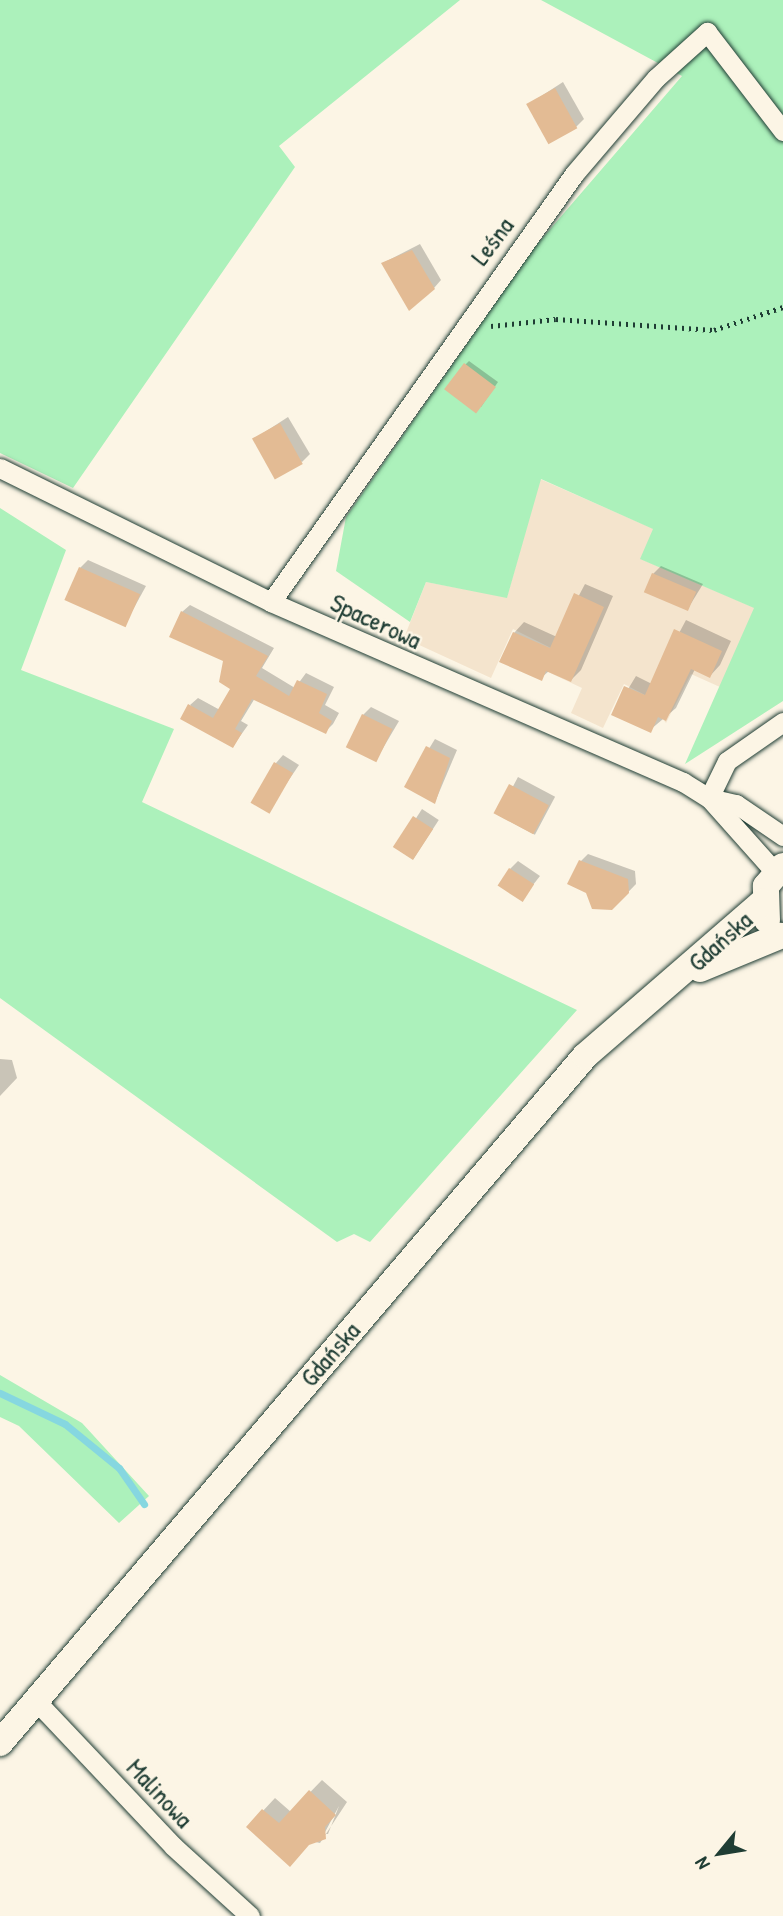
<!DOCTYPE html>
<html>
<head>
<meta charset="utf-8">
<style>
  body { margin:0 }
  #map { position:relative; width:783px; height:1916px; overflow:hidden; background:#fcf5e5; font-family:"Patrick Hand",sans-serif }
  div>[style] { position:absolute }
  [style*='--x'] { left:calc(var(--x)*1px); top:calc(var(--y)*1px); width:calc(var(--w)*1px); rotate:calc(var(--a)*1deg) }
  .built>* { inset:0; background:#f4e4cd }
  .green>* { inset:0; background:#acf1bb }
  .shadow>* { inset:0; background:#0003; transform-origin:0 0 }
  .stream>* { height:7px; margin:-3.5px; padding:0 3.5px; transform-origin:3.5px; border-radius:3.5px; background:#86d7e0 }
  .building>* { inset:0; background:#e3bb94; transform-origin:0 0 }
  .path>* { height:4.5px; margin-top:-2.25px; transform-origin:0; background:repeating-linear-gradient(90deg,#1f3d34 0 2px,transparent 0 7px) }
  .roads { filter:drop-shadow(0 0 2px #1f3d34) drop-shadow(0 0 2px #1f3d34) }
  .street>* { height:19px; margin:-9.5px; padding:0 9.5px; transform-origin:9.5px; border-radius:9.5px; background:#fcf5e5 }
  .secondary>* { height:26px; margin:-13px; padding:0 13px; transform-origin:13px; border-radius:13px; background:#fcf5e5 }
  span { translate:-50% -50%; white-space:nowrap; text-align:center; line-height:1.15; -webkit-text-stroke:5px #fcf5e5; paint-order:stroke }
  .street-label { font-size:26px; color:#1f3d34 }
  .north { position:absolute; left:685px; top:1818px; width:70px; height:70px; -webkit-text-stroke:5px #fcf5e5; paint-order:stroke; rotate:240deg; font-size:19px; font-weight:700; line-height:28px; text-align:center; color:#1f3d34 }
  .north::after { content:''; display:block; margin:auto; width:24px; height:32px; background:#1f3d34; clip-path:polygon(50% 0,100% 100%,50% 72%,0 100%) }
</style>
</head>
<body>
<div id="map">
  <div class="built">
    <i style="clip-path:polygon(540px 479px,654px 529px,641px 559px,755px 608px,720px 687px,691px 674px,666px 723px,645px 695px,624px 684px,603px 728px,571px 713px,582px 688px,546px 671px,555px 650px,513px 629px,491px 678px,404px 638px,426px 582px,507px 597px)"></i>
  </div>
  <div class="green">
    <i style="clip-path:polygon(0 0,460px 0,279px 146px,295px 167px,73px 488px,0 453px)"></i>
    <i style="clip-path:polygon(541px 0,783px 0,783px 701px,685px 764px,754px 608px,640px 559px,653px 529px,541px 479px,507px 598px,426px 582px,410px 622px,336px 571px,346px 517px,533px 249px,682px 76px)"></i>
    <i style="clip-path:polygon(0 508px,66px 550px,21px 670px,174px 729px,142px 802px,577px 1010px,370px 1242px,354px 1234px,337px 1242px,0 998px)"></i>
    <i style="clip-path:polygon(0 1375px,82px 1423px,149px 1496px,119px 1523px,19px 1426px,0 1417px)"></i>
  </div>
  <div class="shadow">
    <i style="clip-path:polygon(563px 82px,584px 119px,576px 127px,529px 104px)"></i>
    <i style="clip-path:polygon(420px 244px,441px 280px,434px 288px,383px 263px)"></i>
    <i style="clip-path:polygon(469px 361px,498px 382px,481px 407px,465px 365px)"></i>
    <i style="clip-path:polygon(288px 417px,310px 454px,302px 462px,254px 439px)"></i>
    <i style="clip-path:polygon(88px 560px,146px 586px,124px 626px,80px 568px)"></i>
    <i style="clip-path:polygon(661px 566px,703px 584px,687px 610px,653px 574px)"></i>
    <i style="clip-path:polygon(585px 584px,613px 596px,581px 670px,571px 680px,549px 671px,541px 678px,514px 633px,524px 622px,557px 637px)"></i>
    <i style="clip-path:polygon(190px 605px,274px 648px,262px 668px,295px 688px,306px 673px,334px 687px,325px 705px,339px 713px,333px 724px,325px 732px,255px 698px,241px 721px,248px 725px,233px 746px,190px 705px,198px 698px,220px 710px,232px 688px,225px 660px,182px 612px)"></i>
    <i style="clip-path:polygon(686px 620px,731px 641px,720px 665px,710px 676px,695px 669px,676px 708px,650px 730px,613px 714px,636px 676px,652px 684px)"></i>
    <i style="clip-path:polygon(371px 707px,399px 721px,376px 760px,363px 715px)"></i>
    <i style="clip-path:polygon(435px 739px,457px 750px,435px 802px,406px 786px)"></i>
    <i style="clip-path:polygon(283px 755px,299px 765px,267px 812px,276px 763px)"></i>
    <i style="left:518px;top:777px;width:42px;height:43px;rotate:28deg"></i>
    <i style="left:422px;top:809px;width:20px;height:47px;rotate:33deg"></i>
    <i style="clip-path:polygon(588px 854px,635px 871px,636px 884px,612px 909px,580px 862px)"></i>
    <i style="clip-path:polygon(518px 861px,540px 876px,522px 899px,510px 869px)"></i>
    <i style="clip-path:polygon(0 1059px,12px 1060px,17px 1078px,0 1096px)"></i>
    <i style="clip-path:polygon(evenodd,322px 1780px,347px 1802px,320px 1843px,248px 1827px,275px 1798px,291px 1812px,322px 1780px,339px 1806px,328px 1834px,324px 1834px,339px 1806px)"></i>
  </div>
  <div class="stream">
    <i style="--x:0;--y:1393;--w:72;--a:25.5"></i>
    <i style="--x:65;--y:1424;--w:70;--a:39.2"></i>
    <i style="--x:119;--y:1468;--w:44;--a:55.2"></i>
  </div>
  <div class="building">
    <i style="left:555px;top:88px;width:46px;height:33px;rotate:61deg"></i>
    <i style="clip-path:polygon(412px 250px,435px 289px,409px 311px,381px 263px)"></i>
    <i style="left:464px;top:363px;width:40px;height:33px;rotate:37deg"></i>
    <i style="left:280px;top:423px;width:47px;height:32px;rotate:61deg"></i>
    <i style="left:79px;top:567px;width:67px;height:36px;rotate:24deg"></i>
    <i style="left:652px;top:573px;width:48px;height:21px;rotate:23deg"></i>
    <i style="clip-path:polygon(574px 593px,604px 607px,571px 682px,546px 671px,542px 681px,499px 662px,513px 632px,550px 648px)"></i>
    <i style="clip-path:polygon(181px 611px,268px 656px,256px 676px,289px 696px,297px 680px,327px 694px,319px 713px,332px 721px,326px 734px,252px 699px,235px 729px,242px 733px,233px 748px,180px 719px,188px 704px,213px 718px,230px 689px,219px 682px,223px 661px,169px 637px)"></i>
    <i style="clip-path:polygon(674px 629px,722px 651px,710px 678px,691px 669px,666px 721px,658px 717px,651px 733px,611px 715px,624px 686px,645px 695px)"></i>
    <i style="left:362px;top:714px;width:34px;height:37px;rotate:26deg"></i>
    <i style="clip-path:polygon(426px 746px,450px 758px,435px 804px,404px 787px)"></i>
    <i style="left:274px;top:762px;width:22px;height:47px;rotate:30deg"></i>
    <i style="left:509px;top:784px;width:45px;height:33px;rotate:28deg"></i>
    <i style="left:413px;top:816px;width:24px;height:37px;rotate:33deg"></i>
    <i style="clip-path:polygon(579px 860px,628px 879px,629px 893px,612px 910px,592px 909px,586px 893px,567px 884px)"></i>
    <i style="left:509px;top:868px;width:30px;height:21px;rotate:33deg"></i>
    <i style="clip-path:polygon(309px 1790px,336px 1815px,325px 1827px,326px 1839px,309px 1845px,290px 1867px,246px 1827px,262px 1809px,279px 1823px)"></i>
  </div>
  <div class="path">
    <i style="--x:491;--y:326;--w:65;--a:-6.1"></i>
    <i style="--x:556;--y:319;--w:158;--a:4"></i>
    <i style="--x:714;--y:330;--w:73;--a:-18.4"></i>
  </div>
  <div class="roads">
    <div class="street">
      <i style="--x:0;--y:468;--w:302;--a:26.3"></i>
      <i style="--x:271;--y:602;--w:450;--a:23.6"></i>
      <i style="--x:683;--y:782;--w:31;--a:32"></i>
      <i style="--x:709;--y:798;--w:99;--a:48.3"></i>
      <i style="--x:271;--y:602;--w:524;--a:-54.7"></i>
      <i style="--x:574;--y:174;--w:126;--a:-49.5"></i>
      <i style="--x:656;--y:78;--w:69;--a:-42"></i>
      <i style="--x:707;--y:32;--w:125;--a:52.5"></i>
      <i style="--x:709;--y:798;--w:41;--a:-64.1"></i>
      <i style="--x:727;--y:761;--w:68;--a:-34.9"></i>
      <i style="--x:709;--y:798;--w:28;--a:13"></i>
      <i style="--x:736;--y:804;--w:57;--a:34.2"></i>
      <i style="--x:36;--y:1701;--w:199;--a:46.6"></i>
      <i style="--x:173;--y:1846;--w:104;--a:42.3"></i>
    </div>
    <div class="secondary">
      <i style="--x:767;--y:920;--w:34;--a:-92"></i>
      <i style="--x:766;--y:886;--w:26;--a:-50"></i>
      <i style="--x:700;--y:969;--w:87;--a:-22.4"></i>
      <i style="--x:0;--y:1743;--w:902;--a:-49.58"></i>
      <i style="--x:585;--y:1056;--w:235;--a:-40.9"></i>
    </div>
  </div>
  <div class="street-label">
    <span style="left:492px;top:241px;rotate:-53deg">Leśna</span>
    <span style="left:376px;top:621px;rotate:25deg">Spacerowa</span>
    <span style="left:720px;top:941px;rotate:-42deg">Gdańska</span>
    <span style="left:330px;top:1354px;rotate:-49deg">Gdańska</span>
    <span style="left:160px;top:1793px;rotate:47deg">Malinowa</span>
  </div>
  <div class="north">N</div>
</div>
</body>
</html>
